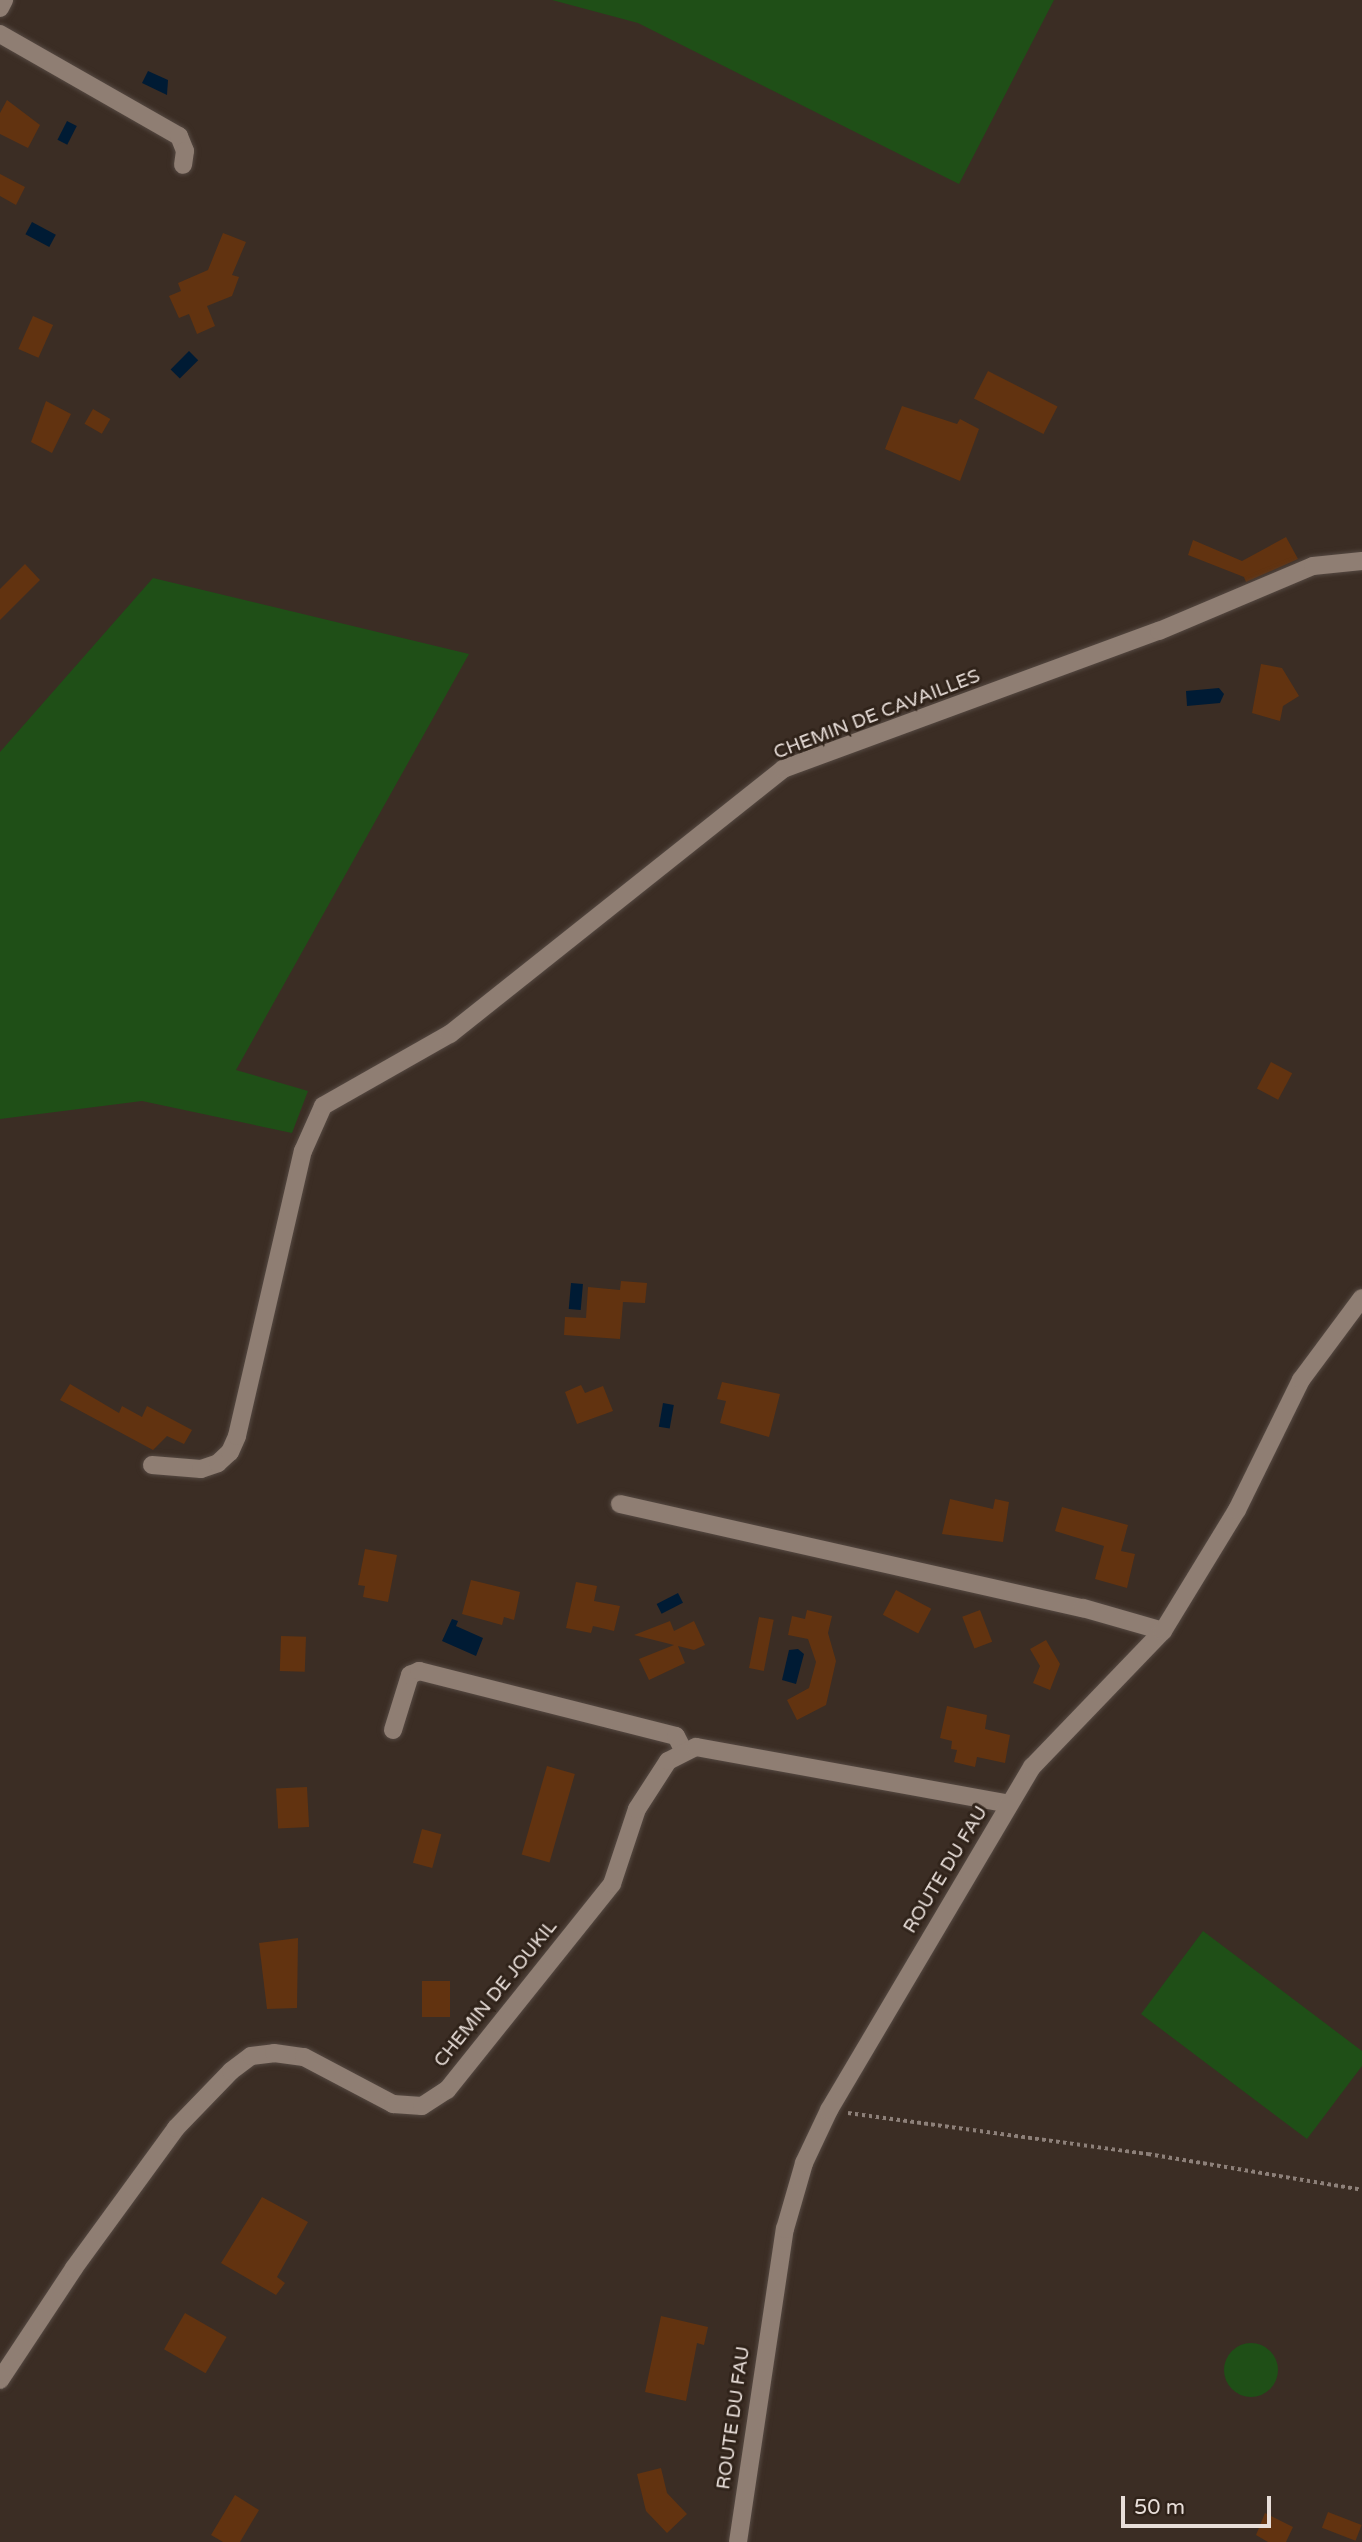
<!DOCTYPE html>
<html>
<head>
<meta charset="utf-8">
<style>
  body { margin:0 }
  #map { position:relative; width:1362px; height:2542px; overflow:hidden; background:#3b2d24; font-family:"Varela Round",sans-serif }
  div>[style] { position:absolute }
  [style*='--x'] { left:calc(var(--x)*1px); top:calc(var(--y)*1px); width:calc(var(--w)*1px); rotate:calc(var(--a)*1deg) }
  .green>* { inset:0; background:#1f4f17 }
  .round { border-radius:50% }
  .water>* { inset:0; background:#001b34; transform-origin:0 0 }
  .building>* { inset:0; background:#623310; transform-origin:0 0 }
  .path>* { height:3.5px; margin-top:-1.75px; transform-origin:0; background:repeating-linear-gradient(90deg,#8d8079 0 3.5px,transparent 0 7px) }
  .roads { filter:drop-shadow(0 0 2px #554942) drop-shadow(0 0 2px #554942) }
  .minor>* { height:18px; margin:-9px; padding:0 9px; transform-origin:9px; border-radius:9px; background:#8f7e73 }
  span { translate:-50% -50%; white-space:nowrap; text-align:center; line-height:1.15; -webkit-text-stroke:6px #30231a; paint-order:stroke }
  .street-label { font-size:19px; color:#e8ded9 }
  .scale { position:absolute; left:1121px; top:2496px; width:150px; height:32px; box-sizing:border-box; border:4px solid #e8ded9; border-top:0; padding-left:9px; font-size:21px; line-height:24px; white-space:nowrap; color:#e8ded9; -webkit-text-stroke:5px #30231a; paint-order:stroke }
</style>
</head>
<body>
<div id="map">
  <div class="green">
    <i style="clip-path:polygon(552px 0,1054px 0,959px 184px,638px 23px)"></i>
    <i style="clip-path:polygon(153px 578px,469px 654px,236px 1070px,308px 1091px,292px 1133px,142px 1101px,0 1119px,0 752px)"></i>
    <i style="clip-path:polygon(1203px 1931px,1362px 2051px,1362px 2066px,1307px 2139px,1141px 2014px)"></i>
    <i class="round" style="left:1224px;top:2343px;width:54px;height:54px"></i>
  </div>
  <div class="water">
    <i style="clip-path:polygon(148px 71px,168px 80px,167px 95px,142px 83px)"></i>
    <i style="left:67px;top:121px;width:11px;height:21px;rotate:27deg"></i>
    <i style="left:32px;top:222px;width:27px;height:14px;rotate:28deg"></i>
    <i style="left:189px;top:351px;width:13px;height:26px;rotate:45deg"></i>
    <i style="clip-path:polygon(1219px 688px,1224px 694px,1220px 703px,1187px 706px,1186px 691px)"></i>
    <i style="left:571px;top:1283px;width:12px;height:26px;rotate:5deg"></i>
    <i style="left:663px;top:1403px;width:11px;height:24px;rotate:10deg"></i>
    <i style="left:678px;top:1593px;width:11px;height:24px;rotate:63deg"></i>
    <i style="clip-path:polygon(452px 1619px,458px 1621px,456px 1626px,483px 1638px,476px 1656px,442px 1641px)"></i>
    <i style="clip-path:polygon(798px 1649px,804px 1654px,796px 1684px,782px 1680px,789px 1650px)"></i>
  </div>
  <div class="building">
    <i style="clip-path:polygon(7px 100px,40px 125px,28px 148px,0 134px,0 113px)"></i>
    <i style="clip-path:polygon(0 174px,25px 187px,16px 205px,0 196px)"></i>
    <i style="clip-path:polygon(223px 233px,246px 242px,232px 275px,239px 277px,232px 296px,207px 306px,215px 326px,197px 334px,189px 314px,179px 318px,169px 296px,181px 291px,178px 283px,208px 270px)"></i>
    <i style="left:33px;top:316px;width:22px;height:36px;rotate:24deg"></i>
    <i style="left:988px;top:371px;width:78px;height:31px;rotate:27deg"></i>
    <i style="clip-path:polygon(46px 401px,71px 414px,52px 453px,31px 442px)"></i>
    <i style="clip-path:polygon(902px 406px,957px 424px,960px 419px,979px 429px,960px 481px,885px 449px)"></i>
    <i style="left:93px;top:409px;width:20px;height:17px;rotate:30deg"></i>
    <i style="clip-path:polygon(1286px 537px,1298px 559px,1246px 582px,1244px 577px,1188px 555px,1193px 540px,1242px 561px)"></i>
    <i style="clip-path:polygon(25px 564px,40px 580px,0 620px,0 589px)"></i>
    <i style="clip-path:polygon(1261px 664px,1282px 668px,1299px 696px,1283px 706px,1280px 721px,1252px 713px)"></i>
    <i style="left:1271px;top:1062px;width:24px;height:30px;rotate:28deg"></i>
    <i style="clip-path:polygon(621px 1281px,647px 1283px,645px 1303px,623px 1302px,620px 1339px,564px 1335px,565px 1317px,586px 1318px,588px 1287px,620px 1290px)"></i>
    <i style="clip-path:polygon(722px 1382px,780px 1394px,769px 1437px,720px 1423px,726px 1401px,717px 1399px)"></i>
    <i style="clip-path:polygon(70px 1384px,119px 1413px,122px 1406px,142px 1417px,147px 1406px,192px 1430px,184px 1444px,167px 1436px,153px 1450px,60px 1400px)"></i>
    <i style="clip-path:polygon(581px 1385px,585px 1393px,603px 1386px,613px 1411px,577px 1424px,565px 1392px)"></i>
    <i style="clip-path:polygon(950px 1499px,993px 1509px,995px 1499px,1009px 1502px,1003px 1542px,942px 1534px)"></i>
    <i style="clip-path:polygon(1062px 1507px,1128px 1525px,1121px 1551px,1135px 1554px,1127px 1588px,1095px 1579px,1104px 1546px,1055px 1531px)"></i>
    <i style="clip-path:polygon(365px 1549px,397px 1555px,388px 1602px,363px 1597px,365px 1586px,358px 1585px)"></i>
    <i style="clip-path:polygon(471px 1580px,520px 1592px,514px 1620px,504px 1617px,502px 1625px,462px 1614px)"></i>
    <i style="clip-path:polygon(576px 1582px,597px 1586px,594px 1601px,620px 1606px,614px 1631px,593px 1626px,591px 1633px,566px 1628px)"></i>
    <i style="left:896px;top:1590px;width:40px;height:28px;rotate:28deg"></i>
    <i style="clip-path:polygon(807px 1610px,832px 1616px,828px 1633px,836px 1661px,826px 1705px,797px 1720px,787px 1700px,809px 1688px,816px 1662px,808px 1639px,788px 1635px,792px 1616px,805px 1619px)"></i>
    <i style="left:980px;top:1610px;width:34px;height:19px;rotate:69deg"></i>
    <i style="left:759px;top:1617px;width:15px;height:52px;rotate:11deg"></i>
    <i style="clip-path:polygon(670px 1621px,674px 1631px,694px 1621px,705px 1645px,694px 1650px,678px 1646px,685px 1663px,649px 1680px,639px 1659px,674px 1645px,634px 1635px)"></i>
    <i style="left:281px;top:1636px;width:25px;height:35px;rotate:2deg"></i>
    <i style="clip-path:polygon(1046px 1640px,1060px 1664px,1050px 1690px,1033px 1683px,1040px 1666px,1030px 1649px)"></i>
    <i style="clip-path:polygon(947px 1706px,987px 1715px,985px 1729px,1010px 1735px,1005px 1763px,977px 1757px,975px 1767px,954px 1762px,957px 1750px,951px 1749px,952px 1741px,940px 1738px)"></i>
    <i style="left:547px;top:1766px;width:29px;height:92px;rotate:16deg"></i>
    <i style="left:307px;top:1787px;width:40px;height:31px;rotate:87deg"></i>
    <i style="left:422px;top:1829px;width:20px;height:35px;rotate:15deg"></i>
    <i style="clip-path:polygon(298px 1938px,297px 2008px,267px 2009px,259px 1943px)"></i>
    <i style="left:422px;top:1981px;width:28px;height:36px"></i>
    <i style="clip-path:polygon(262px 2197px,308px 2222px,277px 2277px,285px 2283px,276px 2295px,221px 2263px)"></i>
    <i style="left:185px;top:2313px;width:48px;height:42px;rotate:30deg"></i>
    <i style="clip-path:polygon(661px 2316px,708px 2327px,704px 2345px,697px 2343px,686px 2401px,645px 2392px)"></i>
    <i style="clip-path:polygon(661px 2468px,667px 2493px,687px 2514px,667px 2533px,646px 2511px,637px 2474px)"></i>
    <i style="clip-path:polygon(235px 2495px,259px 2510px,240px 2542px,223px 2542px,211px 2535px)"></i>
    <i style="left:1328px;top:2512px;width:36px;height:17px;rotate:21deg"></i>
    <i style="clip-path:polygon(1265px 2513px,1293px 2527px,1286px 2542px,1268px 2542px,1256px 2535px)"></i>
  </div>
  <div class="path">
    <i style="--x:848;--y:2113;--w:303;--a:7.8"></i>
    <i style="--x:1148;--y:2154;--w:217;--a:9.5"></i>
  </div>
  <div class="roads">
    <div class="minor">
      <i style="--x:0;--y:8;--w:9;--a:-63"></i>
      <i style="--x:0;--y:34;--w:206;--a:29.7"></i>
      <i style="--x:179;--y:136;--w:16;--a:68"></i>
      <i style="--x:185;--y:151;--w:14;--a:98"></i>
      <i style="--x:152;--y:1465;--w:49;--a:4.7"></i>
      <i style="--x:201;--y:1469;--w:18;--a:-19"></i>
      <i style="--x:218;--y:1463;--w:16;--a:-43"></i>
      <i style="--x:230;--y:1452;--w:17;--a:-66"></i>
      <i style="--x:237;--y:1436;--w:293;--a:-77"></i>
      <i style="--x:303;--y:1151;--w:49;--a:-66"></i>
      <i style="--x:323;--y:1106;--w:146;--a:-29.6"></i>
      <i style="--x:450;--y:1034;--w:426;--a:-38.5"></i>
      <i style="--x:783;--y:769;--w:401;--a:-20.2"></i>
      <i style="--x:1159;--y:631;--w:167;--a:-22.9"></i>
      <i style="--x:1313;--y:566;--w:49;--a:-5.8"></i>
      <i style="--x:620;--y:1504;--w:475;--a:12.7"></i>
      <i style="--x:1083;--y:1608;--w:83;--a:16"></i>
      <i style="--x:393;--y:1730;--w:58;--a:-72.8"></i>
      <i style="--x:410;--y:1675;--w:10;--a:-24"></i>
      <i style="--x:419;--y:1671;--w:265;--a:14.2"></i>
      <i style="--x:676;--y:1736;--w:18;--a:63"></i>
      <i style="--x:0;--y:2380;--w:134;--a:-56.5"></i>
      <i style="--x:74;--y:2268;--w:173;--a:-53.9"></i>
      <i style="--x:176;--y:2128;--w:79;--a:-46"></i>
      <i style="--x:231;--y:2071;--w:25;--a:-37"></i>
      <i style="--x:251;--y:2056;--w:23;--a:-7"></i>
      <i style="--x:274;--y:2053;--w:30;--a:8"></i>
      <i style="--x:304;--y:2057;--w:101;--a:27.8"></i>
      <i style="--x:393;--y:2104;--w:29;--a:4"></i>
      <i style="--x:422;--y:2106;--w:30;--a:-33"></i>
      <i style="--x:447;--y:2090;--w:264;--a:-51.3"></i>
      <i style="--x:612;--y:1884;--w:79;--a:-71.6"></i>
      <i style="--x:637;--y:1809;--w:57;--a:-57.1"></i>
      <i style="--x:668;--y:1761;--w:31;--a:-27"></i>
      <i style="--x:696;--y:1747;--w:318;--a:10.3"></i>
      <i style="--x:738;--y:2542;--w:317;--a:-81.5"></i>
      <i style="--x:785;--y:2229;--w:69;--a:-73.9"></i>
      <i style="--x:804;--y:2163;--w:59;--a:-64.7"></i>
      <i style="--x:829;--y:2110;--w:399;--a:-59.4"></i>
      <i style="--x:1032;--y:1767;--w:189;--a:-46.1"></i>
      <i style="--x:1163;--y:1631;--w:142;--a:-58.6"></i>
      <i style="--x:1237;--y:1510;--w:145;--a:-63.8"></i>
      <i style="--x:1301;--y:1380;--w:102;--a:-53.4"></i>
    </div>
  </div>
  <div class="street-label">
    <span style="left:877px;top:715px;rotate:-21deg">CHEMIN DE CAVAILLES</span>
    <span style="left:946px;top:1870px;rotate:-59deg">ROUTE DU FAU</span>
    <span style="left:496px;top:1994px;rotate:-51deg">CHEMIN DE JOUKIL</span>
    <span style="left:734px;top:2418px;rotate:-82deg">ROUTE DU FAU</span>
  </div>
  <div class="scale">50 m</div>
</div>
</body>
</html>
